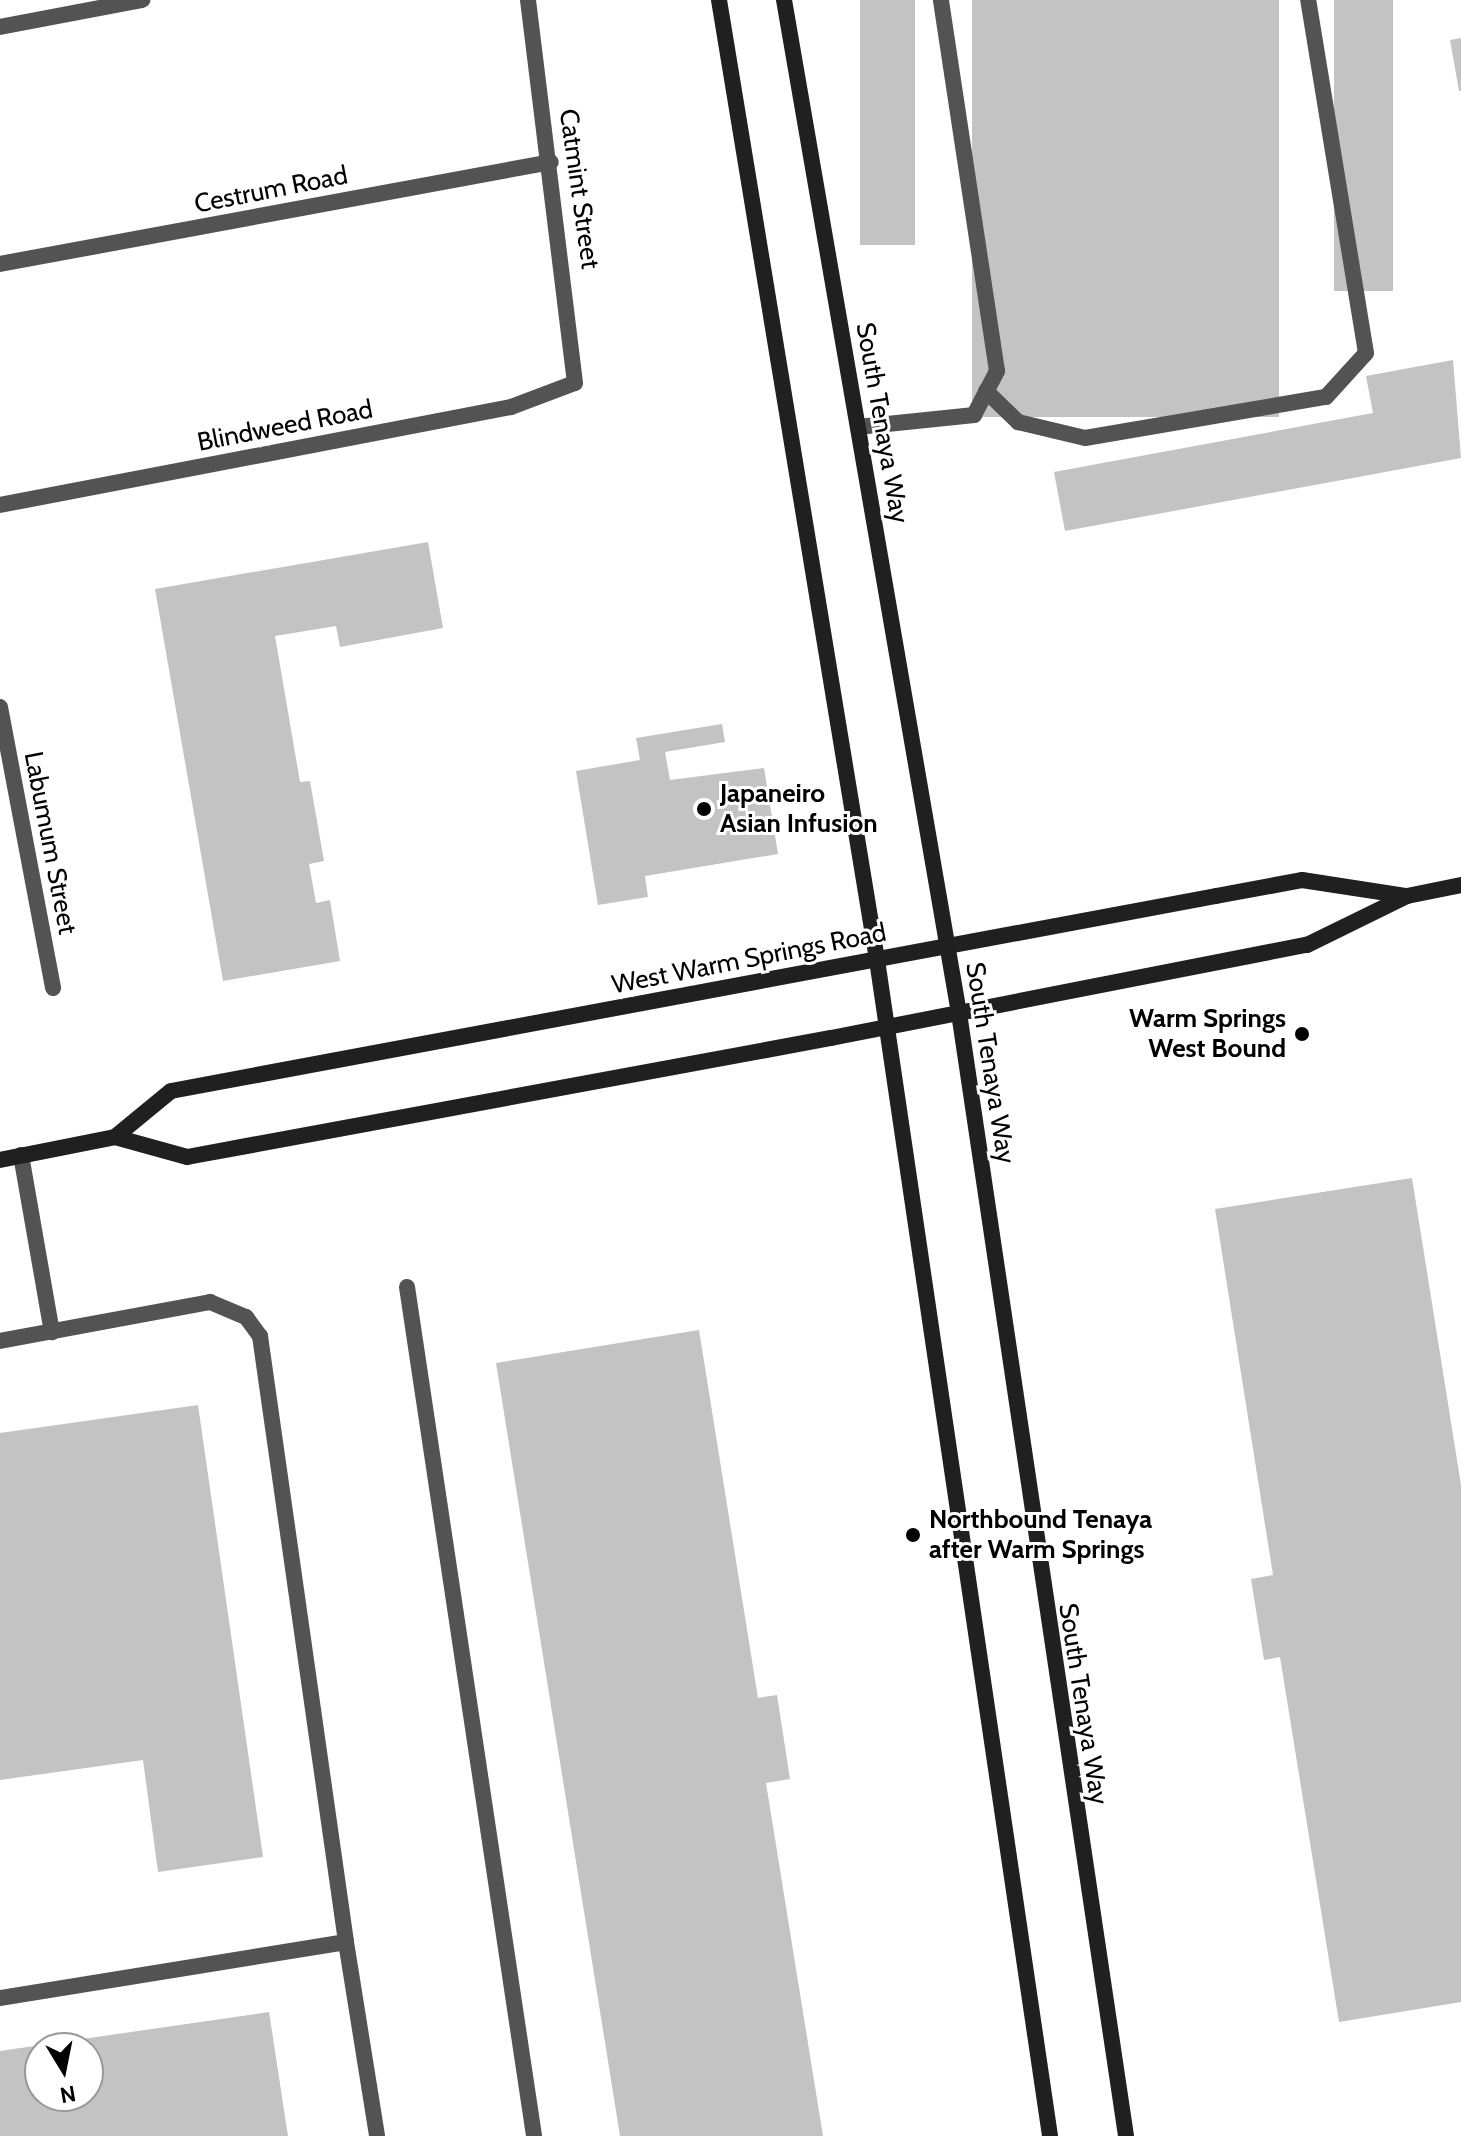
<!DOCTYPE html>
<html>
<head>
<meta charset="utf-8">
<style>
  body { margin:0 }
  #map { position:relative; width:1461px; height:2136px; overflow:hidden; background:#fff; font-family:Cabin,sans-serif }
  div>[style] { position:absolute }
  [style*='--x'] { left:calc(var(--x)*1px); top:calc(var(--y)*1px); width:calc(var(--w)*1px); rotate:calc(var(--a)*1deg) }
  .building>* { inset:0; background:#c3c3c3; transform-origin:0 0 }
  .lane>* { height:16px; margin:-8px; padding:0 8px; transform-origin:8px; border-radius:8px; background:#535353 }
  .street>* { height:16px; margin:-8px; padding:0 8px; transform-origin:8px; border-radius:8px; background:#535353 }
  .secondary>* { height:16px; margin:-8px; padding:0 8px; transform-origin:8px; border-radius:8px; background:#202020 }
  .dots>* { width:22px; height:22px; translate:-50% -50%; box-sizing:border-box; border:4px solid #fff; border-radius:50% }
  span { translate:-50% -50%; white-space:nowrap; text-align:center; line-height:1.15; -webkit-text-stroke:6px #fff; paint-order:stroke }
  .street-label { font-size:26px; color:#000 }
  .poi-label { font-size:26px; color:#000; font-weight:700 }
  .left { translate:0 -50%; text-align:left }
  .right { translate:-100% -50%; text-align:right }
  .north { position:absolute; left:24px; top:2032px; width:80px; height:80px; box-sizing:border-box; background:#fff; border:2px solid #999; border-radius:50%; rotate:170deg; font-size:22px; font-weight:700; line-height:32px; text-align:center; color:#000 }
  .north::after { content:''; display:block; margin:auto; width:28px; height:36px; background:#000; clip-path:polygon(50% 0,100% 100%,50% 72%,0 100%) }
</style>
</head>
<body>
<div id="map">
  <div class="building">
    <i style="left:860px;top:0;width:55px;height:245px"></i>
    <i style="left:972px;top:0;width:307px;height:417px"></i>
    <i style="left:1334px;top:0;width:59px;height:291px"></i>
    <i style="clip-path:polygon(1461px 38px,1461px 91px,1459px 91px,1450px 40px)"></i>
    <i style="clip-path:polygon(1453px 360px,1461px 458px,1065px 531px,1054px 472px,1373px 413px,1366px 376px)"></i>
    <i style="clip-path:polygon(428px 542px,443px 628px,340px 647px,336px 626px,275px 636px,300px 782px,310px 781px,324px 861px,309px 864px,316px 903px,330px 900px,340px 961px,223px 981px,155px 589px)"></i>
    <i style="clip-path:polygon(722px 724px,725px 742px,665px 752px,670px 780px,764px 768px,778px 854px,645px 876px,648px 897px,598px 905px,576px 771px,640px 760px,636px 738px)"></i>
    <i style="clip-path:polygon(1412px 1178px,1461px 1485px,1461px 2002px,1339px 2022px,1280px 1657px,1264px 1660px,1251px 1579px,1273px 1575px,1215px 1209px)"></i>
    <i style="clip-path:polygon(699px 1330px,758px 1698px,777px 1695px,790px 1779px,766px 1783px,823px 2136px,620px 2136px,496px 1363px)"></i>
    <i style="clip-path:polygon(198px 1405px,263px 1857px,158px 1872px,143px 1760px,0 1780px,0 1433px)"></i>
    <i style="clip-path:polygon(evenodd,269px 2012px,288px 2136px,0 2136px,0 2051px,269px 2012px,40px 2048px,88px 2048px,88px 2096px,40px 2096px,40px 2048px)"></i>
  </div>
  <div class="lane">
    <i style="--x:986;--y:391;--w:45;--a:44.1"></i>
    <i style="--x:1018;--y:422;--w:69;--a:13.4"></i>
    <i style="--x:1085;--y:438;--w:244;--a:-9.7"></i>
    <i style="--x:1326;--y:397;--w:59;--a:-47.7"></i>
    <i style="--x:1366;--y:353;--w:358;--a:-99.3"></i>
    <i style="--x:858;--y:427;--w:117;--a:-5.9"></i>
    <i style="--x:974;--y:415;--w:50;--a:-62.4"></i>
    <i style="--x:997;--y:371;--w:375;--a:-98.6"></i>
    <i style="--x:21;--y:1155;--w:180;--a:80.1"></i>
    <i style="--x:407;--y:1287;--w:858;--a:81.49"></i>
    <i style="--x:0;--y:1341;--w:214;--a:-10.5"></i>
    <i style="--x:210;--y:1302;--w:39;--a:23"></i>
    <i style="--x:246;--y:1317;--w:24;--a:54"></i>
    <i style="--x:260;--y:1336;--w:612;--a:81.92"></i>
    <i style="--x:346;--y:1942;--w:351;--a:170.8"></i>
    <i style="--x:346;--y:1942;--w:196;--a:80.9"></i>
  </div>
  <div class="street">
    <i style="--x:0;--y:27;--w:145;--a:-10.8"></i>
    <i style="--x:0;--y:264;--w:560;--a:-10.49"></i>
    <i style="--x:0;--y:505;--w:520;--a:-10.86"></i>
    <i style="--x:511;--y:407;--w:68;--a:-20.6"></i>
    <i style="--x:575;--y:383;--w:386;--a:-97"></i>
    <i style="--x:0;--y:707;--w:286;--a:79.3"></i>
  </div>
  <div class="secondary">
    <i style="--x:719;--y:0;--w:973;--a:80.65"></i>
    <i style="--x:877;--y:960;--w:1189;--a:81.63"></i>
    <i style="--x:784;--y:0;--w:1028;--a:80.2"></i>
    <i style="--x:959;--y:1013;--w:1135;--a:81.54"></i>
    <i style="--x:115;--y:1137;--w:72;--a:-39.4"></i>
    <i style="--x:171;--y:1091;--w:1063;--a:-10.57"></i>
    <i style="--x:1216;--y:896;--w:87;--a:-10.5"></i>
    <i style="--x:1302;--y:880;--w:106;--a:8.7"></i>
    <i style="--x:0;--y:1160;--w:117;--a:-11.3"></i>
    <i style="--x:115;--y:1137;--w:75;--a:15.5"></i>
    <i style="--x:187;--y:1157;--w:655;--a:-10.47"></i>
    <i style="--x:831;--y:1038;--w:485;--a:-11.1"></i>
    <i style="--x:1307;--y:945;--w:111;--a:-26.1"></i>
    <i style="--x:1407;--y:896;--w:55;--a:-11.5"></i>
  </div>
  <div class="dots">
    <i style="left:704px;top:809px;background:#000"></i>
    <i style="left:1302px;top:1034px;background:#000"></i>
    <i style="left:913px;top:1535px;background:#000"></i>
  </div>
  <div class="street-label">
    <span style="left:579px;top:189px;rotate:82deg">Catmint Street</span>
    <span style="left:271px;top:190px;rotate:-11deg">Cestrum Road</span>
    <span style="left:882px;top:423px;rotate:80deg">South Tenaya Way</span>
    <span style="left:285px;top:426px;rotate:-11deg">Blindweed Road</span>
    <span style="left:50px;top:843px;rotate:79deg">Labumum Street</span>
    <span style="left:749px;top:959px;rotate:-11deg">West Warm Springs Road</span>
    <span style="left:990px;top:1063px;rotate:81deg">South Tenaya Way</span>
    <span style="left:1083px;top:1704px;rotate:81deg">South Tenaya Way</span>
  </div>
  <div class="poi-label">
    <span class="left" style="left:720px;top:809px">Japaneiro<br>Asian Infusion</span>
    <span class="right" style="left:1286px;top:1034px">Warm Springs<br>West Bound</span>
    <span class="left" style="left:929px;top:1535px">Northbound Tenaya<br>after Warm Springs</span>
  </div>
  <div class="north">N</div>
</div>
</body>
</html>
